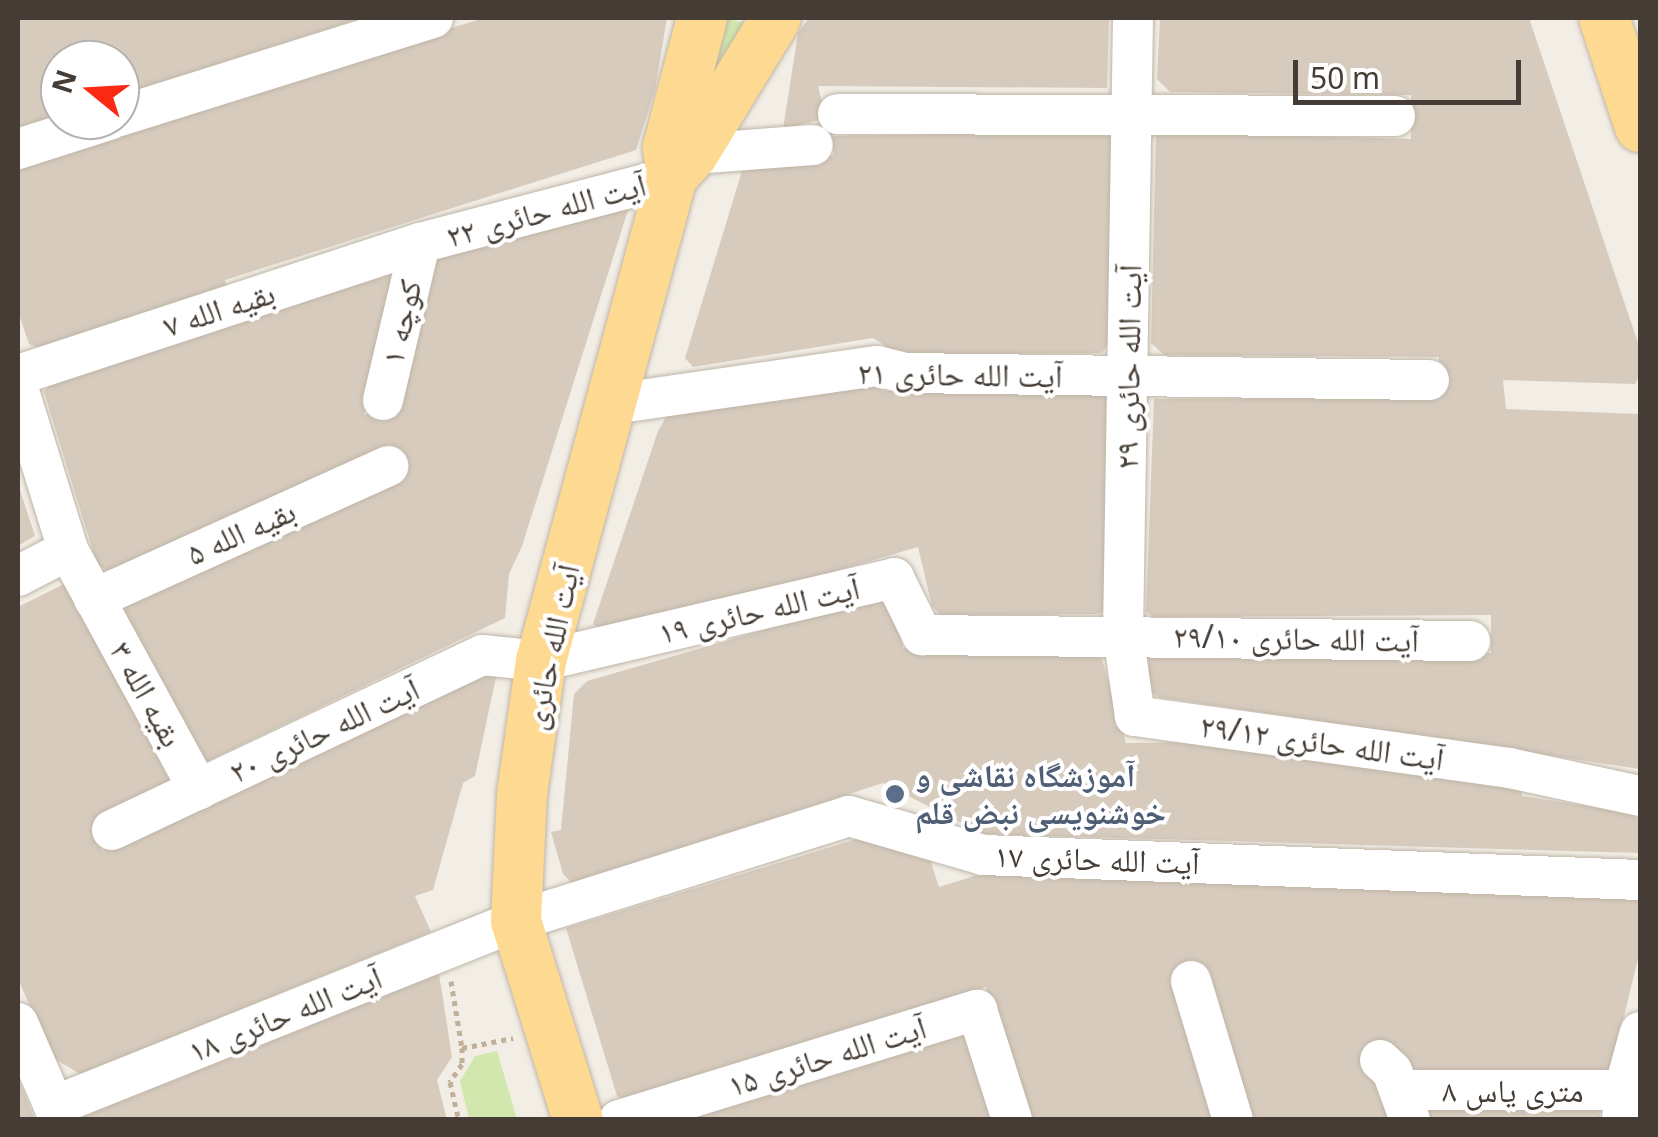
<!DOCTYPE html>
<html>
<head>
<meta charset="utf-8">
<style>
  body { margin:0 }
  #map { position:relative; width:1658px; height:1137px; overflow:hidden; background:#f2eee5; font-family:"Noto Sans","Noto Naskh Arabic",sans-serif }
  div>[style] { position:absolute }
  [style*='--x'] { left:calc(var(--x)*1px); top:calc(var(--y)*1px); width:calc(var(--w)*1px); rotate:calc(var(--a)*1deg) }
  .green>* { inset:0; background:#d1e7ad }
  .building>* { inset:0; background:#d7cbbd }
  .path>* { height:5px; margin-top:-2.5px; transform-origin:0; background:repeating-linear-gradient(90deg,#c0af99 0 5px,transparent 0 10px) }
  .roads { filter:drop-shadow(0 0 2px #beb5a8) drop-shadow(0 0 2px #beb5a8) }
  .minor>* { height:40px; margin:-20px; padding:0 20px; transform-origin:20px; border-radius:20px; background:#fff }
  .major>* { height:50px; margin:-25px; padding:0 25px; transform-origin:25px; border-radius:25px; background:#fed992 }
  .dots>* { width:28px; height:28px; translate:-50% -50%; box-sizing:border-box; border:5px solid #fff; border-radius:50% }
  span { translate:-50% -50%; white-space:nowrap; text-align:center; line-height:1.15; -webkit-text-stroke:8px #fff; paint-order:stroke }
  .street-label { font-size:32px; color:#453d35 }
  .service-label { font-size:32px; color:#4e5e75; font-weight:700 }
  .left { translate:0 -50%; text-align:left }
  .frame { position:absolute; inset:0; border:20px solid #453d35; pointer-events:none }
  .north { position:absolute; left:40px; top:40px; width:100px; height:100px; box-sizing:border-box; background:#fff; border:2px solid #b5b1ae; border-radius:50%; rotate:288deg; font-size:28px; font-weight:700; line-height:40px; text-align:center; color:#453d35 }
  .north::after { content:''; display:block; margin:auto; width:35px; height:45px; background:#fa2914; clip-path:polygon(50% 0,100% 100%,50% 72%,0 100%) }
  .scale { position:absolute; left:1293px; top:60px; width:228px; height:45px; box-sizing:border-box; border:5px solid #453d35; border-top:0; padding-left:12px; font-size:30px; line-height:35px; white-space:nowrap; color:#453d35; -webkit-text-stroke:8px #fff; paint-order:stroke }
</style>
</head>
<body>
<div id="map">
  <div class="green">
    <i style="clip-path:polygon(725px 18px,749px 24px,700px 122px)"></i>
    <i style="clip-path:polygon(497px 1051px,517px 1119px,469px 1119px,460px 1081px,475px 1056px)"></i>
  </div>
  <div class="building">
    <i style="clip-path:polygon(18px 18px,362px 18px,120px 95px,120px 60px,60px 60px,60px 114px,19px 127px)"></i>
    <i style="clip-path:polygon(484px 18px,667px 18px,655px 90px,636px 150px,225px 280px,230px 295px,41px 349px,29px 344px,18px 311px,18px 160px)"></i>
    <i style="clip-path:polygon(809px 18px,1109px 18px,1107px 88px,818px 86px,826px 118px,783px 129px,798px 33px)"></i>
    <i style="clip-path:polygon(1160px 18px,1529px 18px,1640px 349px,1640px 374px,1635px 384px,1503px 380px,1506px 409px,1640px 414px,1640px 769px,1158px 697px,1148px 689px,1149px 655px,1157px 651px,1491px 653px,1491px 615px,1154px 617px,1146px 612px,1154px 399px,1439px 397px,1439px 357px,1164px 355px,1151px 343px,1156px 132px,1411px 139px,1411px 95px,1170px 92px,1157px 79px)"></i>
    <i style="clip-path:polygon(1086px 132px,1111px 136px,1108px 345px,1102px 353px,900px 355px,873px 338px,693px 367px,685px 358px,742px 171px,834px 155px,830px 136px)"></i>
    <i style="clip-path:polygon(619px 194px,628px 210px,522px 546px,509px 574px,505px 618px,198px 766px,111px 605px,112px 574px,97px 564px,44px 392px,50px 384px,389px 264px,396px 284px,364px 415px,386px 410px,427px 254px)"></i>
    <i style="clip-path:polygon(881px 379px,884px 391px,1111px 392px,1108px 608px,1099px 614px,941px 615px,932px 606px,918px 547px,607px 637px,593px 624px,658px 431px,669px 412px)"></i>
    <i style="clip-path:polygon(18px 484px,35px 536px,18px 546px)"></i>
    <i style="clip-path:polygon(70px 581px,173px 788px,93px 827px,102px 851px,479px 668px,496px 677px,475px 776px,463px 783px,433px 890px,415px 896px,431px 932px,80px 1074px,52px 1057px,18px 979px,18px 607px)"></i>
    <i style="clip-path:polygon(882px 596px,892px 608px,903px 648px,1100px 653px,1126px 743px,1194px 742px,1521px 779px,1522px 796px,1631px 813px,1640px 821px,1640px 853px,983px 834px,883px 783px,572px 883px,563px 874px,551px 832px,561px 830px,574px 694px,587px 681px)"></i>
    <i style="clip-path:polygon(866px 836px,928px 853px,939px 887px,990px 871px,1640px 892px,1640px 950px,1611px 1071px,1381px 1070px,1397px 1120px,1028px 1120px,986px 987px,627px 1100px,617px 1096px,566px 928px)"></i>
    <i style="clip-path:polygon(438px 967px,452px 1057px,437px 1080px,447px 1120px,79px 1120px,75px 1111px)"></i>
    <i style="clip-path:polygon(964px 1031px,999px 1120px,686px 1120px)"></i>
    <i style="clip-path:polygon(18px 1078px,25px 1095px,35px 1120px,18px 1120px)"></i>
    <i style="clip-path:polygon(1597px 1105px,1601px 1120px,1420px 1120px,1417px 1109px)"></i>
  </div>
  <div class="path">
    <i style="--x:451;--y:981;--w:68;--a:80.7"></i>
    <i style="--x:462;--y:1048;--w:16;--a:90"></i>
    <i style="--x:462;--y:1064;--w:22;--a:124"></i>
    <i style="--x:450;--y:1082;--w:39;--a:77"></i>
    <i style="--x:462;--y:1048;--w:52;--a:-11.1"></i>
  </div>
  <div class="roads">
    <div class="minor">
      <i style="--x:1133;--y:18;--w:617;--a:90.93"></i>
      <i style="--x:1123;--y:635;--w:82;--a:81.6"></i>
      <i style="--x:1135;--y:716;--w:378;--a:7.9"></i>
      <i style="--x:1509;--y:768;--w:134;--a:12.1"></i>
      <i style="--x:838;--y:114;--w:557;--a:0.21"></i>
      <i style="--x:120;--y:116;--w:328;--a:-17.4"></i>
      <i style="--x:18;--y:149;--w:96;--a:-17.7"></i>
      <i style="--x:693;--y:154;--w:120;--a:-4.3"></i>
      <i style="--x:18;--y:375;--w:423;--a:-18.2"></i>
      <i style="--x:420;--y:243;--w:260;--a:-14.7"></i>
      <i style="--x:18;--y:388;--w:170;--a:72.8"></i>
      <i style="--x:68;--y:550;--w:273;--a:61.4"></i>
      <i style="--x:383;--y:400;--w:161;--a:-76.7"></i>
      <i style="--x:613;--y:404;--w:267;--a:-8.2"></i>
      <i style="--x:877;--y:366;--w:30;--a:14"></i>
      <i style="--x:906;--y:373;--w:523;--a:0.77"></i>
      <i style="--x:18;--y:576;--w:56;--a:-27.5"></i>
      <i style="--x:94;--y:599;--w:323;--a:-24.3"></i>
      <i style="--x:112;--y:830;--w:409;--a:-25.3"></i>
      <i style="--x:482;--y:655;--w:59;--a:5.8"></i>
      <i style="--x:541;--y:661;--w:363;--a:-13.2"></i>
      <i style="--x:894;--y:578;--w:64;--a:63.8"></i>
      <i style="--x:922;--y:635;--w:548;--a:0.63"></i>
      <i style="--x:1191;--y:981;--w:145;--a:73.2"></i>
      <i style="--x:18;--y:1023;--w:106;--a:66.6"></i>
      <i style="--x:1380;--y:1060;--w:16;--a:43"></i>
      <i style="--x:1392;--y:1071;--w:52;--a:69.8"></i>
      <i style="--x:1401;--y:1090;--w:223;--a:0"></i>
      <i style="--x:54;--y:1106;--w:498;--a:-21.8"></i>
      <i style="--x:516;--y:921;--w:349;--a:-17.5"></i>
      <i style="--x:849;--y:816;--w:140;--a:16.2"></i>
      <i style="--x:983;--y:855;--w:657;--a:2.18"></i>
      <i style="--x:619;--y:1120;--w:375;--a:-17.1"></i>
      <i style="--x:977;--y:1010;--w:115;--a:72.3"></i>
      <i style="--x:1622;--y:1120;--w:30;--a:-86"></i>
      <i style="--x:1624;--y:1090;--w:60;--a:-74.6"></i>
    </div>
    <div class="major">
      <i style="--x:1604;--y:18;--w:115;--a:71.7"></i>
      <i style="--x:672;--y:177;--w:31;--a:-48"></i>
      <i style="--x:693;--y:154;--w:159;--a:-58.6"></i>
      <i style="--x:578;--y:1120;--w:208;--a:-107.3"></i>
      <i style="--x:516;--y:921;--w:127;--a:-87.3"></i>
      <i style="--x:522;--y:794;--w:134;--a:-81.9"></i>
      <i style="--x:541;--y:661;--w:501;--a:-74.86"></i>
      <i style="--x:672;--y:177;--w:30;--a:-98"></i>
      <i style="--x:668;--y:147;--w:133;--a:-75.2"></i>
    </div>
  </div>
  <div class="dots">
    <i style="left:895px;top:794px;background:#5c6f8a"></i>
  </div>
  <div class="street-label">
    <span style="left:546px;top:210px;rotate:-15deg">آیت الله حائری ۲۲</span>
    <span style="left:219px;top:309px;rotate:-18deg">بقیه الله ۷</span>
    <span style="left:401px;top:322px;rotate:-77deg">کوچه ۱</span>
    <span style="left:1128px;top:367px;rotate:-89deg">آیت الله حائری ۲۹</span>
    <span style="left:960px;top:374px;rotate:1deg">آیت الله حائری ۲۱</span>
    <span style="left:241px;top:532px;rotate:-24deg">بقیه الله ۵</span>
    <span style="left:759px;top:610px;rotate:-13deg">آیت الله حائری ۱۹</span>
    <span style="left:1296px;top:638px;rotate:1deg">آیت الله حائری ۲۹/۱۰</span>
    <span style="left:551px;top:647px;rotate:-78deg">آیت الله حائری</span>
    <span style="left:147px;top:694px;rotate:61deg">بقیه الله ۳</span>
    <span style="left:324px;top:730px;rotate:-25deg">آیت الله حائری ۲۰</span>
    <span style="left:1322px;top:742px;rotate:8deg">آیت الله حائری ۲۹/۱۲</span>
    <span style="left:1097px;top:859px;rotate:2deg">آیت الله حائری ۱۷</span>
    <span style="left:285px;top:1014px;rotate:-22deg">آیت الله حائری ۱۸</span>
    <span style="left:827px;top:1056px;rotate:-17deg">آیت الله حائری ۱۵</span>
    <span style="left:1513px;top:1090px">۸ متری یاس</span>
  </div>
  <div class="service-label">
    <span class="left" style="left:915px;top:794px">آموزشگاه نقاشی و<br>خوشنویسی نبض قلم</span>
  </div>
  <div class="frame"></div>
  <div class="north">N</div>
  <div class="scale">50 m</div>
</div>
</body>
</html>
